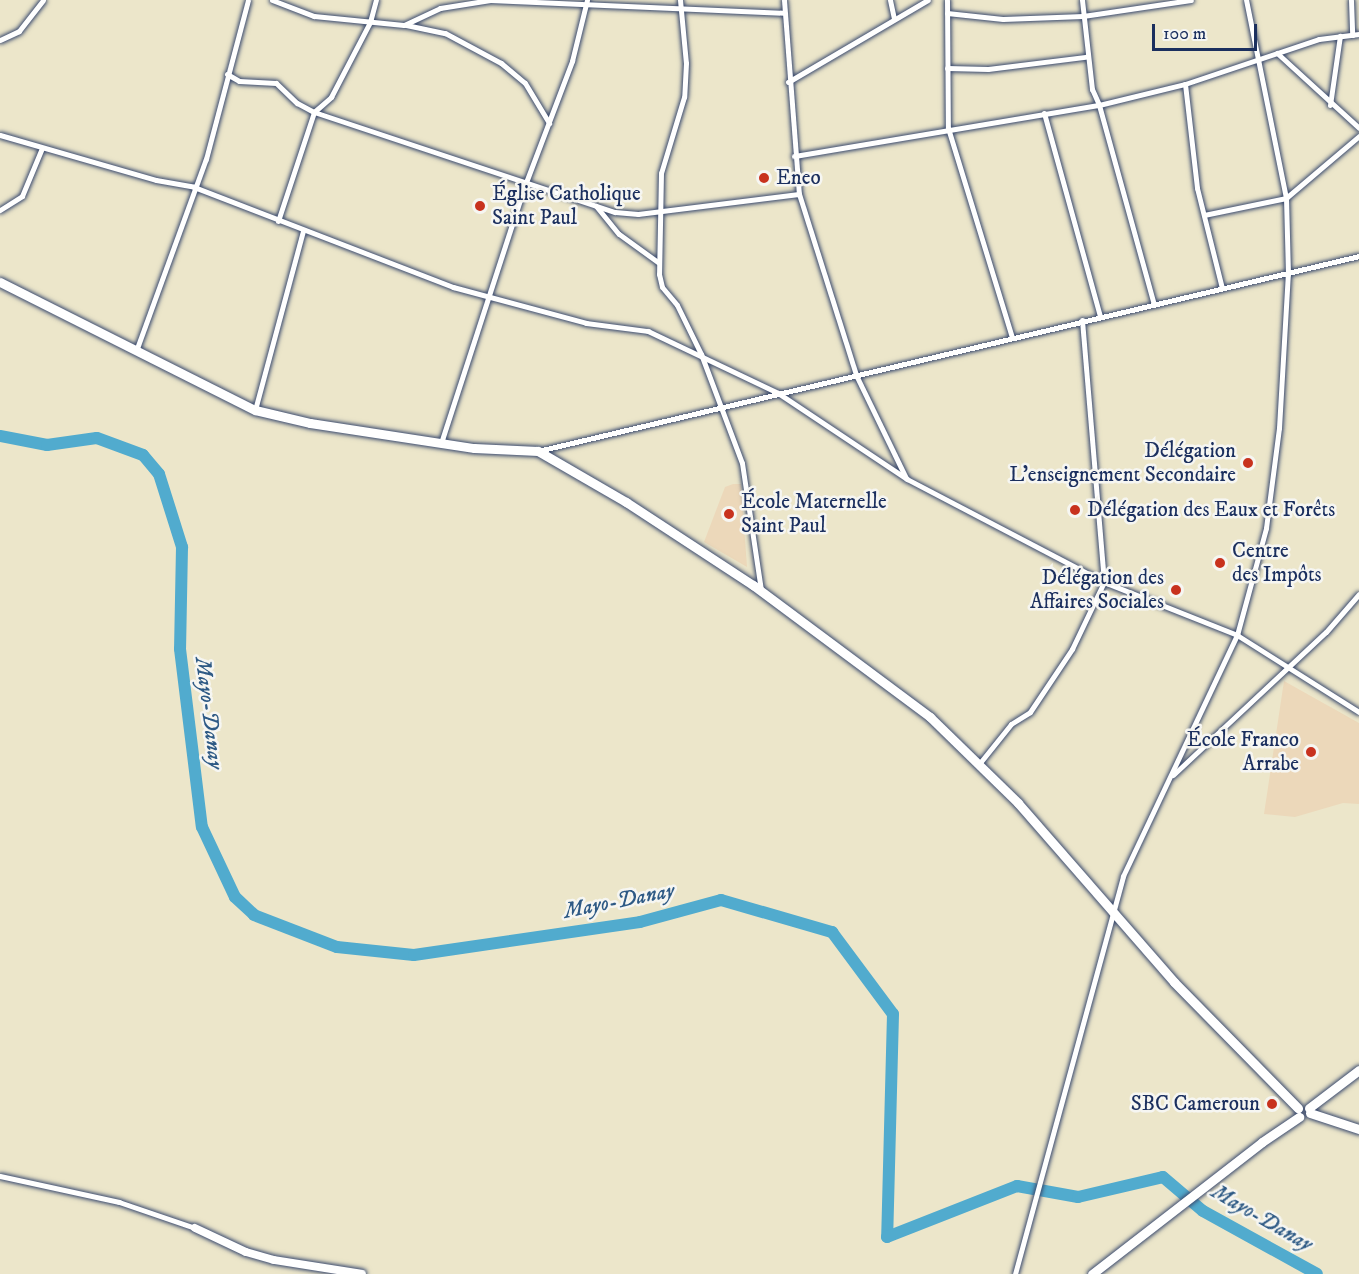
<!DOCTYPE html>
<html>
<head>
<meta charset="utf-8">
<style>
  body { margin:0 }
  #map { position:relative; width:1359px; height:1274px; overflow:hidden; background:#ece6ca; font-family:"IM FELL DW Pica",serif }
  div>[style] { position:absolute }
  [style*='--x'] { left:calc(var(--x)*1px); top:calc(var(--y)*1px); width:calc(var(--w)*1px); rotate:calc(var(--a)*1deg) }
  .built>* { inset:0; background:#ecd8ba }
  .river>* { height:12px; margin:-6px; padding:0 6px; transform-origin:6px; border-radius:6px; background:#51abce }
  .roads { filter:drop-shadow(0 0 2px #3a4a6e) drop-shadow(0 0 2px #3a4a6e) }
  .street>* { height:5px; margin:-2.5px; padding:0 2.5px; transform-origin:2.5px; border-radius:2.5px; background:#fff }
  .secondary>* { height:8px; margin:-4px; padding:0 4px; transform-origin:4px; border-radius:4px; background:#fff }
  .primary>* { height:9px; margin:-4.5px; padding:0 4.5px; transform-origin:4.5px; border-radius:4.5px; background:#fff }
  .dots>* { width:16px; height:16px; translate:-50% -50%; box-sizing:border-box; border:3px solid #f6f6f2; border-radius:50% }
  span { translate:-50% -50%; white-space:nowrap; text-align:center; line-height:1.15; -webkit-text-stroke:5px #f6f6f2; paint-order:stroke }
  .poi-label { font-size:21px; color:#1b2f5e }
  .left { translate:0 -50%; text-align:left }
  .right { translate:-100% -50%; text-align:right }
  .water-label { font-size:22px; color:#2e5a85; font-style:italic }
  .scale { position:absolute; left:1152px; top:24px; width:105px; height:27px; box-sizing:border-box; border:3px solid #1b2f5e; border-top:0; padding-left:8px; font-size:18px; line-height:21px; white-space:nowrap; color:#1b2f5e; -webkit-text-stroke:4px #f6f6f2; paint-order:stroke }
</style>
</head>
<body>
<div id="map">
  <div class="built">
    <i style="clip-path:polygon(733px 484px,741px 484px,747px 567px,704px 542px,725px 487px)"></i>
    <i style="clip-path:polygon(1284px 681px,1359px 723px,1359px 804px,1343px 803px,1295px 817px,1264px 814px)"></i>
  </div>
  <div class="river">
    <i style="--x:0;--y:436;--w:48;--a:10.8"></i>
    <i style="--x:47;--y:445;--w:50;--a:-8"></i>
    <i style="--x:97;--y:438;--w:49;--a:20.3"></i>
    <i style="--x:143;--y:455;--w:25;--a:50"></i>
    <i style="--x:159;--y:474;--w:77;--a:72.5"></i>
    <i style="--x:182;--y:547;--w:102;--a:91.1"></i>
    <i style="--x:180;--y:649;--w:179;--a:83"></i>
    <i style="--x:202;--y:827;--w:77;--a:64.8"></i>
    <i style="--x:235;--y:897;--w:26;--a:43"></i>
    <i style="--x:254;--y:915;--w:89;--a:21.1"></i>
    <i style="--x:337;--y:947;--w:77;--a:5.9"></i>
    <i style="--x:414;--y:955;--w:228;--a:-8.3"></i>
    <i style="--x:640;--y:922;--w:84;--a:-15.2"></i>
    <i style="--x:721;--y:900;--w:116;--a:16.1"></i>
    <i style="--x:832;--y:932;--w:102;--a:53.4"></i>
    <i style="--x:893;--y:1014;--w:223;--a:91.5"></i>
    <i style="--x:887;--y:1237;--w:140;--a:-21.4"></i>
    <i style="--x:1017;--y:1186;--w:62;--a:10.2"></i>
    <i style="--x:1078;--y:1197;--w:87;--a:-13.2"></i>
    <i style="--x:1163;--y:1177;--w:52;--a:40.4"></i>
    <i style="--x:1203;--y:1211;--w:130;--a:28.9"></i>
  </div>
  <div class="roads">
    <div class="street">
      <i style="--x:272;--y:0;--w:45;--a:20.9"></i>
      <i style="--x:314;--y:16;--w:90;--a:5.7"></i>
      <i style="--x:404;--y:25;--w:40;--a:-25"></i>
      <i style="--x:440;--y:8;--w:51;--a:-9.1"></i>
      <i style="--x:490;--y:0;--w:294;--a:2.5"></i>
      <i style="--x:680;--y:0;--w:63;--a:84.6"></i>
      <i style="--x:686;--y:63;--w:34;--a:93"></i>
      <i style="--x:684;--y:97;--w:79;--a:106.8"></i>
      <i style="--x:661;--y:173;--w:101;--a:91.1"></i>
      <i style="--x:659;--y:274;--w:13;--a:77"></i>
      <i style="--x:662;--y:287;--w:23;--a:50"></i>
      <i style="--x:677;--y:305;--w:55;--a:63.9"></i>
      <i style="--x:701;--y:354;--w:116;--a:69.4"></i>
      <i style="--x:742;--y:463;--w:128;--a:81.5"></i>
      <i style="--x:784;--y:0;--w:195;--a:85.6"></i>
      <i style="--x:799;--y:194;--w:190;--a:72.5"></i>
      <i style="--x:856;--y:375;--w:114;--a:64.1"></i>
      <i style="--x:890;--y:0;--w:19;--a:78"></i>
      <i style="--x:947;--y:0;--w:128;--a:89.6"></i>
      <i style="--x:948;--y:128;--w:219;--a:73"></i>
      <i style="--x:1082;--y:0;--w:90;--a:83.6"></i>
      <i style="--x:1092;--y:89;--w:17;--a:66"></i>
      <i style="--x:1099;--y:105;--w:207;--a:74.6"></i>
      <i style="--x:1351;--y:0;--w:35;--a:88"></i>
      <i style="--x:947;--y:13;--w:56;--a:6.1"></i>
      <i style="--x:1003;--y:19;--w:80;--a:-2.1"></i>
      <i style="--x:1083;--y:16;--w:109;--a:-8.4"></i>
      <i style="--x:406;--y:25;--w:40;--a:12"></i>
      <i style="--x:445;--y:33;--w:64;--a:28.2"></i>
      <i style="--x:501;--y:63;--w:31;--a:40"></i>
      <i style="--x:525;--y:83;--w:47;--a:59"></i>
      <i style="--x:0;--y:40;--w:21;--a:-25"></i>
      <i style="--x:19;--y:31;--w:39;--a:-52"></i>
      <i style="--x:1277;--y:53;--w:111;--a:42.4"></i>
      <i style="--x:947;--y:68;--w:41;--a:1.4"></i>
      <i style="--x:988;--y:69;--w:98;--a:-7.1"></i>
      <i style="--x:227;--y:74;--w:14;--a:30"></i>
      <i style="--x:239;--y:81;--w:37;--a:3"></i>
      <i style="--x:276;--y:83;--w:29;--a:44"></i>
      <i style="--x:297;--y:103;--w:19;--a:28"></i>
      <i style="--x:314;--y:112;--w:317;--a:18.4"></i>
      <i style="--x:615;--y:212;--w:23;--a:5"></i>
      <i style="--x:638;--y:214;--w:162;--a:-7.1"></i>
      <i style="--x:788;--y:82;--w:162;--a:-30.4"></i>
      <i style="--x:1185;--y:84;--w:105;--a:83.4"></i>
      <i style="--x:1197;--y:188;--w:103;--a:76"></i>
      <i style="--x:1330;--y:105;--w:70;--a:-81.8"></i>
      <i style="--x:1044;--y:113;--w:211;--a:74.6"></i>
      <i style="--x:0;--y:135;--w:162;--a:16.1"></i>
      <i style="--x:156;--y:180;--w:39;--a:10"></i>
      <i style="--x:194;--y:187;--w:278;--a:21.1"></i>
      <i style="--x:453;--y:287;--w:138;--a:15.1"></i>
      <i style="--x:586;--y:323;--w:63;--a:7.4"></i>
      <i style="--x:648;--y:331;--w:144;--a:25.5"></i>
      <i style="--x:778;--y:393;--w:155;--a:33.7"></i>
      <i style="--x:907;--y:479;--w:222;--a:27.6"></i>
      <i style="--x:1104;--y:582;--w:143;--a:21.7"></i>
      <i style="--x:1237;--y:635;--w:144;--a:32.3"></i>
      <i style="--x:794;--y:156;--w:309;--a:-9.5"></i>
      <i style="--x:1099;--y:105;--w:89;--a:-13.7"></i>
      <i style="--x:1185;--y:84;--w:141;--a:-18.6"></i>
      <i style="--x:1319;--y:39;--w:40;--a:-7.1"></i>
      <i style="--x:596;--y:206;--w:36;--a:51"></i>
      <i style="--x:619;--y:234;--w:49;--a:35.9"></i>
      <i style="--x:0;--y:210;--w:26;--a:-32"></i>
      <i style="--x:22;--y:196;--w:52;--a:-67.4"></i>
      <i style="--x:1204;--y:215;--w:84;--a:-11.7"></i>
      <i style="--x:1286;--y:198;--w:96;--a:-40.3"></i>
      <i style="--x:278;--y:221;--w:115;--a:-71.7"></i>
      <i style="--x:314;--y:112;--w:23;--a:-41"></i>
      <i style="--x:331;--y:97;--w:85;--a:-62.5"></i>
      <i style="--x:370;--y:22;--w:23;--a:-75"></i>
      <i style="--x:136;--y:351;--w:204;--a:-70"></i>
      <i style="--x:206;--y:159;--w:164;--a:-75.2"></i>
      <i style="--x:255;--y:410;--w:185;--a:-75"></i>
      <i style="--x:441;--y:443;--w:271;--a:-72"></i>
      <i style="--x:525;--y:185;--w:133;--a:-69.2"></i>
      <i style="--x:572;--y:61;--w:63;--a:-76.2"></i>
      <i style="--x:538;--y:451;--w:844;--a:-13.36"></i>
      <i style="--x:979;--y:764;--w:51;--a:-51.3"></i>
      <i style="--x:1011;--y:724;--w:22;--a:-32"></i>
      <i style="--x:1030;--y:712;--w:76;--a:-56.3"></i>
      <i style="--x:1072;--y:649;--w:74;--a:-64.5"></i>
      <i style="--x:1104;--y:582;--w:263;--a:-94.8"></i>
      <i style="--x:1173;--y:775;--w:209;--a:-43.1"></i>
      <i style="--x:1326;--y:632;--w:50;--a:-49"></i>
      <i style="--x:0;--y:1176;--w:122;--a:12.3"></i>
      <i style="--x:119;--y:1202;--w:80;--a:18.9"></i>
      <i style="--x:1015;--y:1274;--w:412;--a:-74.8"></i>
      <i style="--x:1123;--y:876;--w:267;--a:-64.7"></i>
      <i style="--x:1237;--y:635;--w:111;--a:-74.8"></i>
      <i style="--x:1266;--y:528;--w:101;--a:-82.6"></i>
      <i style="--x:1279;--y:428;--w:154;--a:-86.7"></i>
      <i style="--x:1288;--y:274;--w:76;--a:-91.5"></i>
      <i style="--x:1286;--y:198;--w:202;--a:-101.4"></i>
    </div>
    <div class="secondary">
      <i style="--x:195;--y:1228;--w:56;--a:25.2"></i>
      <i style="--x:246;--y:1252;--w:29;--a:16"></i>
      <i style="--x:274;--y:1260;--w:89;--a:9"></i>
    </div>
    <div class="primary">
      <i style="--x:0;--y:282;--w:285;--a:26.7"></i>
      <i style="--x:255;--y:410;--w:57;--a:13.3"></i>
      <i style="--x:310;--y:423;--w:166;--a:8.7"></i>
      <i style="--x:474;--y:448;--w:64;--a:2.7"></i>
      <i style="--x:538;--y:451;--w:102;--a:30.1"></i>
      <i style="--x:626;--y:502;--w:152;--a:33.2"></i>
      <i style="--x:753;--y:585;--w:221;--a:36.7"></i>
      <i style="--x:930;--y:717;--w:123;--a:44.3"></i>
      <i style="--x:1018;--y:803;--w:237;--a:48.9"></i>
      <i style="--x:1174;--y:982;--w:177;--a:45.5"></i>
      <i style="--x:1309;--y:1108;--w:63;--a:-37.2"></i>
      <i style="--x:1310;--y:1113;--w:52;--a:18.1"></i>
      <i style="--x:1092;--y:1274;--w:215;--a:-37.8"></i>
      <i style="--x:1262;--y:1142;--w:45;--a:-34"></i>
    </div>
  </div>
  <div class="dots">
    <i style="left:764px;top:178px;background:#c8321e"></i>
    <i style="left:480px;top:206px;background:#c8321e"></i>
    <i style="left:1248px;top:463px;background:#c8321e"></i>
    <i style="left:1075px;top:510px;background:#c8321e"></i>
    <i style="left:729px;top:514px;background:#c8321e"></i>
    <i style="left:1220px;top:563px;background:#c8321e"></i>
    <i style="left:1176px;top:590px;background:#c8321e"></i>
    <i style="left:1311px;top:752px;background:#c8321e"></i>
    <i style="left:1272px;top:1104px;background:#c8321e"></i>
  </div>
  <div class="poi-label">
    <span class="left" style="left:776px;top:178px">Eneo</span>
    <span class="left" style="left:492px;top:206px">Église Catholique<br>Saint Paul</span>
    <span class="right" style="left:1236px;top:463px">Délégation<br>L'enseignement Secondaire</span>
    <span class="left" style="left:741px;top:514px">École Maternelle<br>Saint Paul</span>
    <span class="left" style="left:1087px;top:510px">Délégation des Eaux et Forêts</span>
    <span class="left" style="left:1232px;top:563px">Centre<br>des Impôts</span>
    <span class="right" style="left:1164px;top:590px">Délégation des<br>Affaires Sociales</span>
    <span class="right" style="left:1299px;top:752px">École Franco<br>Arrabe</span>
    <span class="right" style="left:1260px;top:1104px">SBC Cameroun</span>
  </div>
  <div class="water-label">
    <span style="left:209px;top:713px;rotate:83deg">Mayo-Danay</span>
    <span style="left:619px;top:901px;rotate:-11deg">Mayo-Danay</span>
    <span style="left:1262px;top:1218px;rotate:30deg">Mayo-Danay</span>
  </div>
  <div class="scale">100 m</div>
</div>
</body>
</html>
